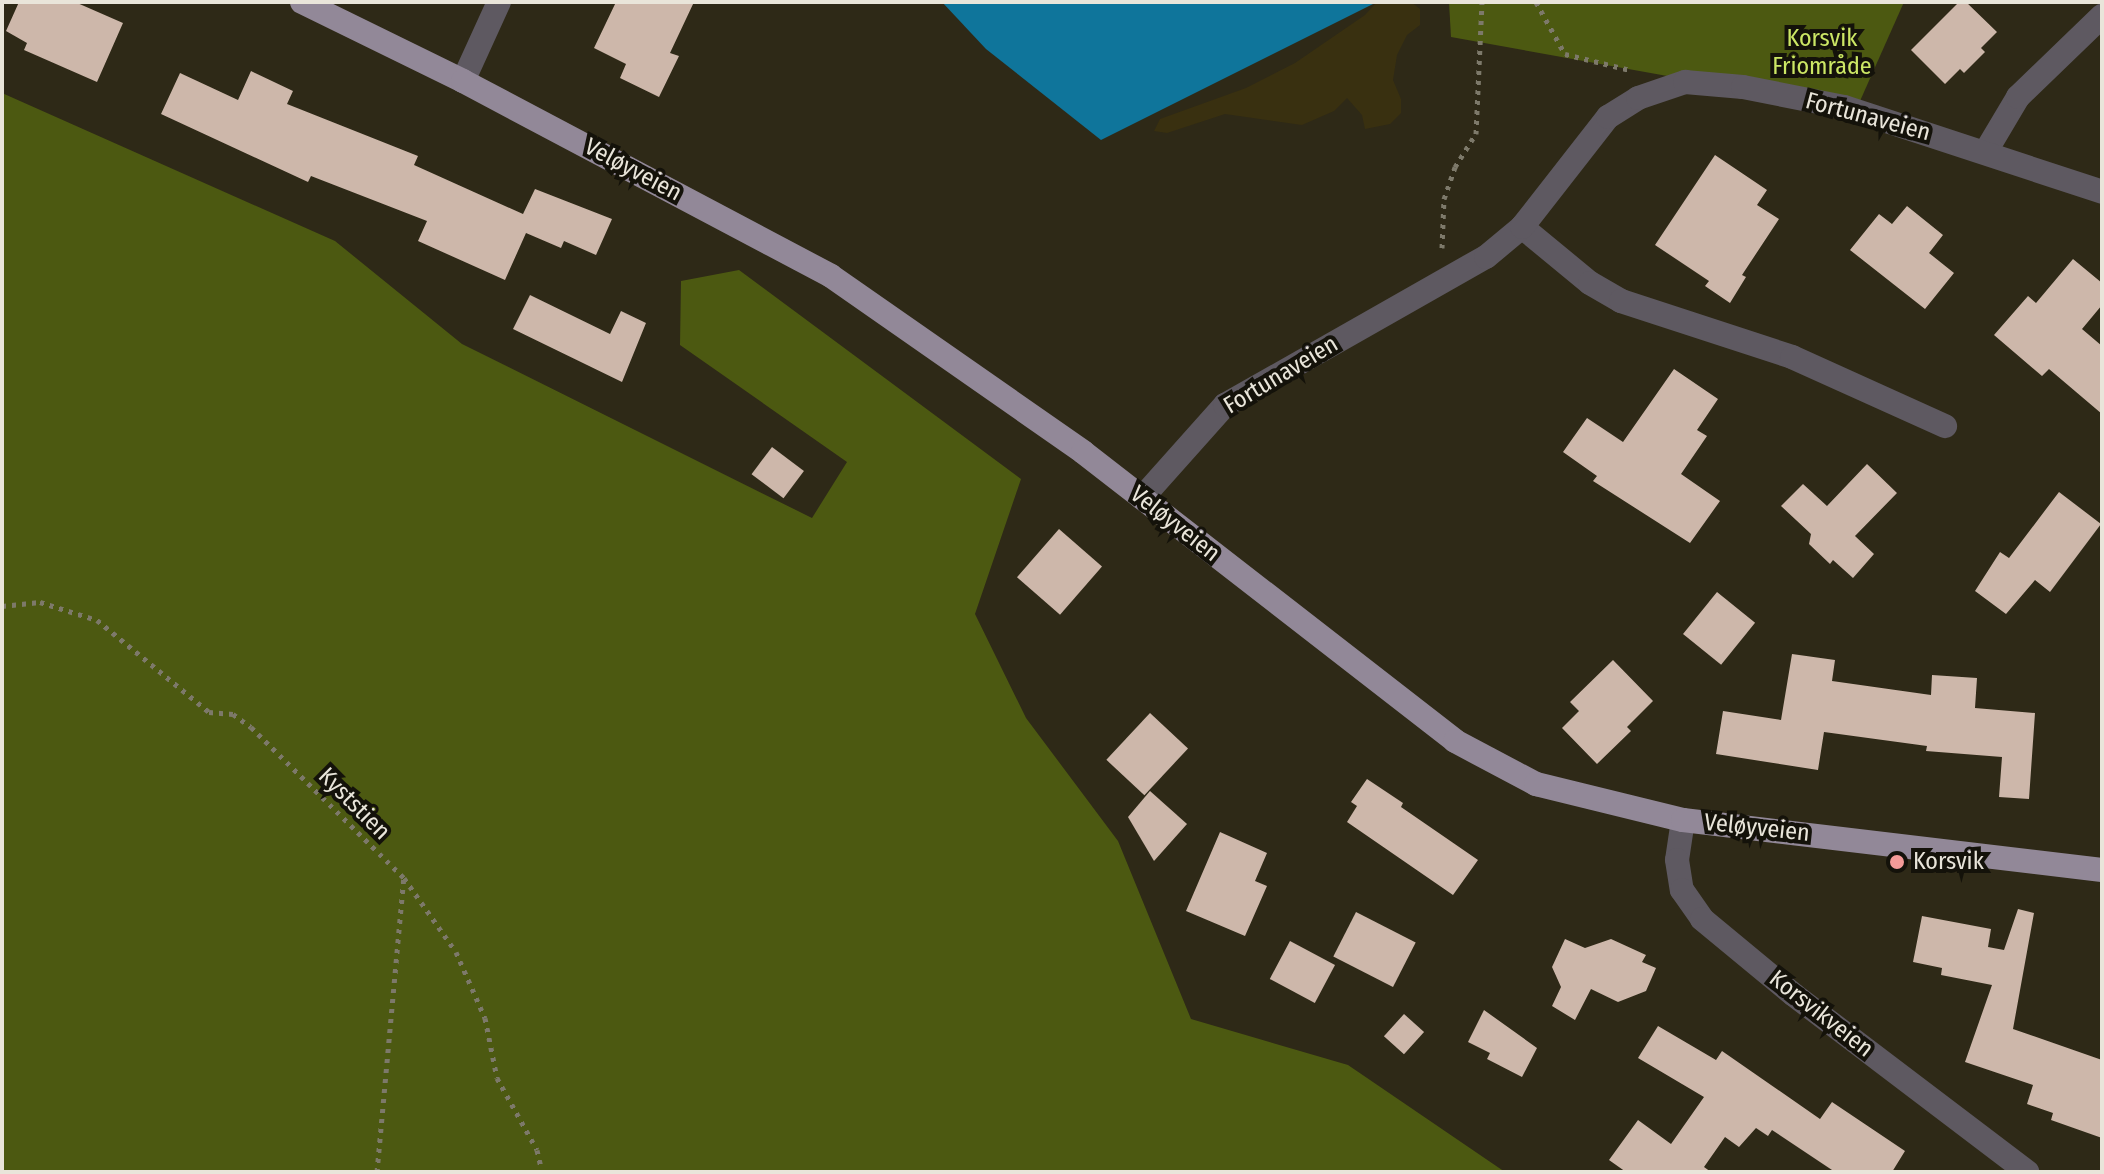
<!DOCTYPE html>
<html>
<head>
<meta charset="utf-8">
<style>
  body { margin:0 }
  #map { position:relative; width:2104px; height:1174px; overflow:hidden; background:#2e2917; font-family:"Fira Sans Condensed",sans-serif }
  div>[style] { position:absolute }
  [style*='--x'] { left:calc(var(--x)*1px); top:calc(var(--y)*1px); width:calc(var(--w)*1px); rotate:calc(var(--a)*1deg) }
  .green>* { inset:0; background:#4c5911 }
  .sand>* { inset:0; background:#393010 }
  .water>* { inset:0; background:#0f759b }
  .building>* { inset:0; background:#cdb7aa; transform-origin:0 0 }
  .path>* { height:5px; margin-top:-2.5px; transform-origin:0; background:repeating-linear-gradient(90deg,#7d796a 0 4px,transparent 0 10px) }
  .minor>* { height:24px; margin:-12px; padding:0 12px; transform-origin:12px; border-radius:12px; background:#5e5961 }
  .major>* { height:24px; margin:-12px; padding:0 12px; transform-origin:12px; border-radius:12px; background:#928898 }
  .dots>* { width:22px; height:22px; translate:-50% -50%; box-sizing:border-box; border:4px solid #14120a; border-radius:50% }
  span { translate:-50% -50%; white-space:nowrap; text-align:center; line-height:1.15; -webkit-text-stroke:8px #14120a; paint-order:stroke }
  .park-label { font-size:24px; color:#cce765 }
  .street-label { font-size:24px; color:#e9e5da }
  .poi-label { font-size:24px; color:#e9e5da }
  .left { translate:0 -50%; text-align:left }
  .frame { position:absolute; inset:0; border:4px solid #e9e5da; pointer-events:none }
</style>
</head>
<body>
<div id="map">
  <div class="green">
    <i style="clip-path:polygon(1449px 2px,1904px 2px,1856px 110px,1451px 37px)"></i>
    <i style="clip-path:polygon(2px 93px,335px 241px,462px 344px,812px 518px,847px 462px,680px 345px,681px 281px,739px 270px,1021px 479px,975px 614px,1026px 718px,1118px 841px,1191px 1019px,1348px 1065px,1505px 1172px,2px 1172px)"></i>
  </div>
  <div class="sand">
    <i style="clip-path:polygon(1377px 2px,1411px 2px,1420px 9px,1420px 25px,1407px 35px,1397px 55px,1393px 80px,1401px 99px,1401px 113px,1390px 124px,1365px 129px,1362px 115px,1347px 98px,1334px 111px,1302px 125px,1225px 114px,1167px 133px,1154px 131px,1160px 119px,1246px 88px,1295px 63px,1365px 15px)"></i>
  </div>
  <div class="water">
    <i style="clip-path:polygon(942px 2px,1377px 2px,1101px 140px,986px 49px)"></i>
  </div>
  <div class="building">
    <i style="clip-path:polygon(19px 2px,75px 2px,123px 23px,97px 82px,24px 50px,27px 43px,6px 31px)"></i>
    <i style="clip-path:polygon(616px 2px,694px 2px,670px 53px,679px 56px,659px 97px,620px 78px,626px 64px,594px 48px)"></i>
    <i style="clip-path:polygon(1959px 2px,1966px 2px,1997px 32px,1981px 48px,1985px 52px,1964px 73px,1960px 69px,1945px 84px,1911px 50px)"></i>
    <i style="clip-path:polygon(251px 71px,293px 91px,287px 104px,418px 156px,414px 165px,523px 214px,535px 189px,612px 219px,596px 255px,564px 241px,561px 248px,526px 233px,505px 280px,418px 241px,427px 221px,311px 176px,308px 182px,161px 114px,180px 73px,238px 100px)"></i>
    <i style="clip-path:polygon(1715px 155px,1767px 190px,1757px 205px,1779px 219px,1742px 275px,1746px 277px,1730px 303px,1705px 286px,1709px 281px,1655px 245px)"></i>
    <i style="clip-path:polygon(1907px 206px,1943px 235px,1929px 253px,1954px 273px,1925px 309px,1850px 250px,1879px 214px,1892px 224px)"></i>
    <i style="clip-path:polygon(2073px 259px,2102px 283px,2102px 305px,2082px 329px,2102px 346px,2102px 414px,2049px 369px,2042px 376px,1994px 335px,2028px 296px,2036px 303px)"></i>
    <i style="clip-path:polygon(530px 295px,610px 334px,621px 311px,646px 323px,622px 382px,513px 329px)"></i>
    <i style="clip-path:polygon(1674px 369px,1718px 399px,1697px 430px,1707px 436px,1681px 474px,1720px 501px,1690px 543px,1593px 481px,1597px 476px,1563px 452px,1587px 418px,1623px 442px)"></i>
    <i style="left:772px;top:447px;width:40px;height:34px;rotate:37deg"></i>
    <i style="clip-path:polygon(1867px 464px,1897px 493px,1855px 536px,1874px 554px,1853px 578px,1833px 560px,1830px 564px,1809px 544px,1811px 534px,1781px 506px,1803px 484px,1827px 506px)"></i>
    <i style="clip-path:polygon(2059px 492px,2101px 524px,2050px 592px,2035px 580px,2006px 614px,1975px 591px,2000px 552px,2009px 558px)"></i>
    <i style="left:1059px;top:529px;width:57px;height:64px;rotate:41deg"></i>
    <i style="left:1717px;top:592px;width:49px;height:54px;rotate:39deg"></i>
    <i style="clip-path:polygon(1792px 654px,1835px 660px,1832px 681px,1931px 695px,1932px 675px,1977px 678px,1975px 708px,2035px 713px,2029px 799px,1999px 797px,2002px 757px,1926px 751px,1927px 746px,1824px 732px,1818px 770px,1716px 754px,1723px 711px,1781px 720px)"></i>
    <i style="clip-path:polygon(1613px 660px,1653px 701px,1627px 727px,1631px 731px,1597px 764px,1562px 728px,1579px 711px,1570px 702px)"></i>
    <i style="left:1150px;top:713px;width:52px;height:64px;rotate:43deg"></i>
    <i style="clip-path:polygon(1367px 779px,1403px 803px,1401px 807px,1478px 860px,1453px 895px,1347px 822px,1357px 806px,1351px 802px)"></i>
    <i style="clip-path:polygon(1150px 791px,1187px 824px,1154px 861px,1128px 817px)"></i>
    <i style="clip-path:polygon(1220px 832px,1267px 853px,1255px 881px,1267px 886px,1245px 936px,1186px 911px)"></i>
    <i style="clip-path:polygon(2018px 909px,2034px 913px,2013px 1029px,2102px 1060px,2102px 1138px,2051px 1120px,2053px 1113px,2027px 1104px,2033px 1085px,1965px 1062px,1992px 985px,1941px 975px,1942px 968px,1913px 962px,1922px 916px,1991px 929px,1988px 947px,2004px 950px)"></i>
    <i style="left:1356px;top:912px;width:67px;height:50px;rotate:27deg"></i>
    <i style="clip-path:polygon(1565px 939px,1585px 948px,1611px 939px,1646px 955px,1642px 962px,1656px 968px,1646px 991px,1618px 1002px,1591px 989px,1575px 1020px,1552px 1006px,1561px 987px,1552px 967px)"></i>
    <i style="left:1290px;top:941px;width:51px;height:43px;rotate:28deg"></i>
    <i style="clip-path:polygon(1484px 1010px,1537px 1048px,1522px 1077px,1487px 1059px,1490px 1053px,1468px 1042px)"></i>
    <i style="left:1404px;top:1014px;width:27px;height:30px;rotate:42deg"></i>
    <i style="clip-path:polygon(1658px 1026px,1716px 1060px,1722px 1051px,1820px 1119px,1832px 1102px,1905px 1151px,1892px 1172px,1835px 1172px,1772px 1130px,1768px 1136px,1756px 1128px,1739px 1147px,1725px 1137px,1704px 1167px,1711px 1172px,1626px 1172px,1609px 1160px,1638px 1120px,1671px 1144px,1704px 1097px,1638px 1058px)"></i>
  </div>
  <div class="path">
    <i style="--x:1536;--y:2;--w:60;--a:60.9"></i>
    <i style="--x:1565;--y:54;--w:67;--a:13.8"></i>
    <i style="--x:1442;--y:248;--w:49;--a:-87.7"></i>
    <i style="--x:1444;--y:199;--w:34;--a:-71"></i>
    <i style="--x:1455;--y:167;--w:39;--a:-58"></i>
    <i style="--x:1476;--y:134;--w:132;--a:-87.4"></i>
    <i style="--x:2;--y:606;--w:38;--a:-6"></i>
    <i style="--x:40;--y:602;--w:60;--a:17.5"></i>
    <i style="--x:97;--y:620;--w:145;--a:39.4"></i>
    <i style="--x:209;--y:712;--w:24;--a:5"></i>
    <i style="--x:233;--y:714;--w:22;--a:36"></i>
    <i style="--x:251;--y:727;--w:215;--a:44.6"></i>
    <i style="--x:404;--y:878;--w:90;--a:54.9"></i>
    <i style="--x:456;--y:952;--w:72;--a:66.3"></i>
    <i style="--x:485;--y:1018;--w:61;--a:78.7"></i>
    <i style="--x:497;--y:1078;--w:82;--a:60.9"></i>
    <i style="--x:537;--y:1150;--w:23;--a:77"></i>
    <i style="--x:377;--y:1172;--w:295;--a:-84.8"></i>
  </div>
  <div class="minor">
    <i style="--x:463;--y:81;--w:87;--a:-65.5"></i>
    <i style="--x:1986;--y:151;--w:63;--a:-59.3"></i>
    <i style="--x:2018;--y:97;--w:117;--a:-44"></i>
    <i style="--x:1522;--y:227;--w:88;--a:39.5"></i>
    <i style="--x:1590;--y:283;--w:36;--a:30"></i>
    <i style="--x:1621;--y:301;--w:180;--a:18.1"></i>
    <i style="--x:1792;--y:357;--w:168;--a:24.3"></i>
    <i style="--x:1142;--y:498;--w:125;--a:-48.3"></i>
    <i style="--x:1225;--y:405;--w:300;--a:-29.6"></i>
    <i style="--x:1486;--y:257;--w:47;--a:-39.8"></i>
    <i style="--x:1522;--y:227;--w:140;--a:-52"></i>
    <i style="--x:1608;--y:117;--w:36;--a:-32"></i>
    <i style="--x:1638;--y:98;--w:50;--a:-18.8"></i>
    <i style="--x:1685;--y:82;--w:58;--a:4.9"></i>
    <i style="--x:1743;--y:87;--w:103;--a:11.2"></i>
    <i style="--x:1844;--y:107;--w:272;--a:18.2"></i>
    <i style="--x:1683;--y:820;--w:40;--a:98.5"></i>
    <i style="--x:1677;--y:860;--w:30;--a:81"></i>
    <i style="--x:1682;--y:890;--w:35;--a:55"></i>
    <i style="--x:1702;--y:919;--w:119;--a:39.6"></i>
    <i style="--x:1794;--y:995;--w:293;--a:37.2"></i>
  </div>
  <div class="major">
    <i style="--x:302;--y:2;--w:179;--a:26.1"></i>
    <i style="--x:463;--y:81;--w:416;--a:27.9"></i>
    <i style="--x:831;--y:276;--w:307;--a:34.9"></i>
    <i style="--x:1083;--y:452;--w:471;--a:37.8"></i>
    <i style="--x:1455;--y:741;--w:92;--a:28"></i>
    <i style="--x:1536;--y:784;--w:151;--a:13.8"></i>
    <i style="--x:1683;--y:820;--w:422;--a:6.8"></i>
  </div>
  <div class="dots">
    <i style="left:1897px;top:862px;background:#f59b98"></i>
  </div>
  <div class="park-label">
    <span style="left:1822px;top:53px">Korsvik<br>Friområde</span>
  </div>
  <div class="street-label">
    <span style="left:1868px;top:117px;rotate:15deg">Fortunaveien</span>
    <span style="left:633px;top:170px;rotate:28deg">Veløyveien</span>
    <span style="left:1281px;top:375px;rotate:-31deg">Fortunaveien</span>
    <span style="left:1175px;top:524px;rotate:38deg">Veløyveien</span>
    <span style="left:354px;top:804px;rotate:45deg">Kyststien</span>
    <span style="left:1757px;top:828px;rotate:6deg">Veløyveien</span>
    <span style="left:1821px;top:1014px;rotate:38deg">Korsvikveien</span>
  </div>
  <div class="poi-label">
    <span class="left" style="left:1913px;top:862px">Korsvik</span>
  </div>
  <div class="frame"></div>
</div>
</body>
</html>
